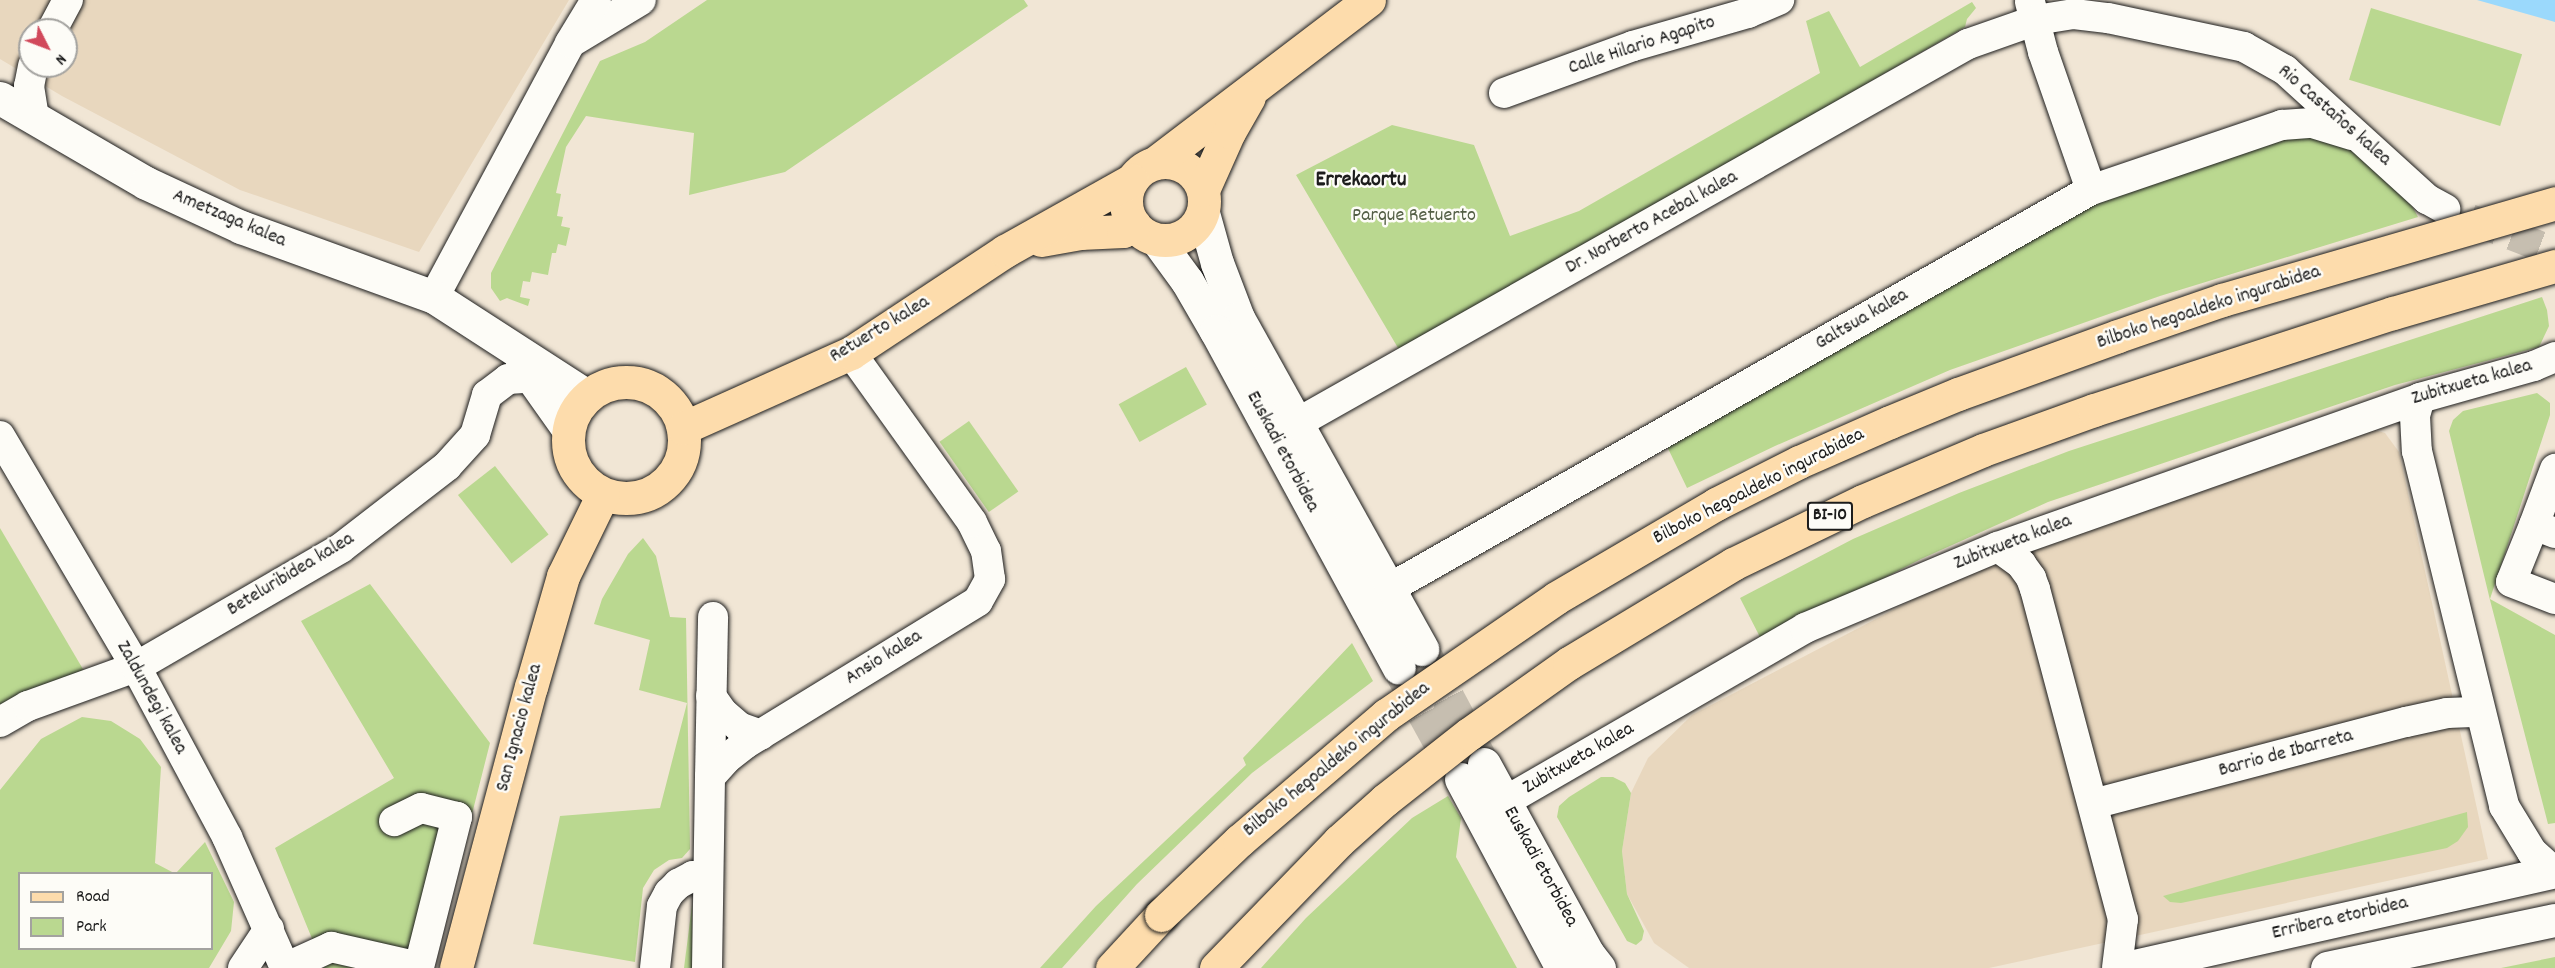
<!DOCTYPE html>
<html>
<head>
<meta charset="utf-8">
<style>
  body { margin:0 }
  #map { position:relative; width:2555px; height:968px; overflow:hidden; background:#f1e6d5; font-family:Dekko,sans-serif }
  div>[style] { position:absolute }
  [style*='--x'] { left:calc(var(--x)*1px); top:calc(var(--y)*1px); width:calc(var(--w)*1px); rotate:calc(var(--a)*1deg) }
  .built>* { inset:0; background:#e8d7be }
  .green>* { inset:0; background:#bad890; transform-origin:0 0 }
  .water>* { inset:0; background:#9bd9fc }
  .minor-tunnel>* { height:30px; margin-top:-15px; transform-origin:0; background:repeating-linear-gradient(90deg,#c6beb0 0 30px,transparent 0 45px) }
  .tertiary-tunnel>* { height:33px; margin-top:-16.5px; transform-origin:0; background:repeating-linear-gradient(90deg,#c6beb0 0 33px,transparent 0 49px) }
  .roads { filter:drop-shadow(0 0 2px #1c1c1c) drop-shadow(0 0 2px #1c1c1c) }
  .minor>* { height:30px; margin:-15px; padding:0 15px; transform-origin:15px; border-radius:15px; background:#fdfcf7 }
  .tertiary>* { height:33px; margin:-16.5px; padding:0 16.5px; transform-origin:16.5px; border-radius:16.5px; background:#fdfcf7 }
  .secondary>* { height:33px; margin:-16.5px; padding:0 16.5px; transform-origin:16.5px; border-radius:16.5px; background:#fdfcf7 }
  .primary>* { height:33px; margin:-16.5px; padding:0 16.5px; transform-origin:16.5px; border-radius:16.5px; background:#fddcac }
  .primary>.ring { margin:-16.5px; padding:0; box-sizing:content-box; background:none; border:33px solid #fddcac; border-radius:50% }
  .motorway>* { height:33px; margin:-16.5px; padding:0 16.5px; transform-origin:16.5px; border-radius:16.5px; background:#fddcac }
  .bridges { filter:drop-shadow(0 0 2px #1c1c1c) drop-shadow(0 0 2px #1c1c1c) }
  .motorway-bridge>* { height:33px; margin:-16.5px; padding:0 16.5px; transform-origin:16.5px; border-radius:16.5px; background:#fddcac }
  span { translate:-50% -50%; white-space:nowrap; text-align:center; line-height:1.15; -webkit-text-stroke:5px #fdfcf7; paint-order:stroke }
  .shield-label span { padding:2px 4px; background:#fdfcf7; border:2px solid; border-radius:4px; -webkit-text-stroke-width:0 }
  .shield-label { font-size:18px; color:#1c1c1c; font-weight:700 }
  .street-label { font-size:20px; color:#1c1c1c }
  .park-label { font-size:20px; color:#535e45 }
  .quarter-label { font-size:22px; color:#1c1c1c; font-weight:700 }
  .legend { position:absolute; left:18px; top:872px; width:195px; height:78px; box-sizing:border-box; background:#fdfcf7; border:2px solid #a3a29f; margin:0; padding:8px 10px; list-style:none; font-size:18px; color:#1c1c1c }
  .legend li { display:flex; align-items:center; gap:12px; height:30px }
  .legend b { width:30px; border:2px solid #a3a29f }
  .north { position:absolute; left:18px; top:18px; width:60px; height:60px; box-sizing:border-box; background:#fdfcf7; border:2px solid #a3a29f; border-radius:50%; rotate:132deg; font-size:16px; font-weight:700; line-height:24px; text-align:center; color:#1c1c1c }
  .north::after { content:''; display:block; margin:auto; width:21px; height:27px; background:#d1495b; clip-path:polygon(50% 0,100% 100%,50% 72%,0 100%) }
</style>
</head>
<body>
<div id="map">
  <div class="built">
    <i style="clip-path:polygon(evenodd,0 0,569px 0,419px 252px,240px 190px,62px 96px,0 59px,0 0,30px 30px,66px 30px,66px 66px,30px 66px,30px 30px)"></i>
    <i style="clip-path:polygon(2364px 427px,2385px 433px,2399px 452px,2488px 859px,1989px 968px,1689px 968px,1654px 943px,1627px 894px,1622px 851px,1631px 793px,1648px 758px,1692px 715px,1920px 596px,2061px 533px)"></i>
  </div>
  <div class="green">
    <i style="clip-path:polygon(707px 0,1024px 0,1028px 6px,785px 172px,689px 195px,694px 133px,586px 116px,566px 147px,556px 193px,561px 194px,557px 216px,563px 217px,561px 226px,570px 228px,566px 246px,558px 244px,556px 253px,552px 253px,548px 275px,532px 272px,530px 282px,523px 281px,520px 297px,530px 299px,528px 306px,507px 298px,500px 301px,491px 288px,491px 273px,600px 61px,645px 42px)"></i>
    <i style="clip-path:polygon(1972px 2px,1976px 8px,1967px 19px,1965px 27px,1401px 353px,1296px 175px,1392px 125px,1474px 145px,1510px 236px,1579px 211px,1820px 73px,1806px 21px,1829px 11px,1860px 67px)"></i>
    <i style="left:2371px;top:8px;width:158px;height:75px;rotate:17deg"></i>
    <i style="clip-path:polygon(2284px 132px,2349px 142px,2405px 193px,2418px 217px,2160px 296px,1950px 370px,1775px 446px,1687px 488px,1663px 438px,2093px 196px)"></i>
    <i style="clip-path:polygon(2542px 297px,2547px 310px,2549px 326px,2539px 347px,2395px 385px,2048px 502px,1921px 559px,1762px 641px,1740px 598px,1853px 539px,1959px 493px,2069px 451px)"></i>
    <i style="left:1186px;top:367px;width:43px;height:77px;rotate:61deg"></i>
    <i style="clip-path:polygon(2537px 393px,2550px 403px,2550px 415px,2490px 599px,2555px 635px,2555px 823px,2548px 824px,2490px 600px,2449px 431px,2453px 420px,2463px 411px)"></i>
    <i style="left:969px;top:421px;width:86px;height:36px;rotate:55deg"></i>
    <i style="left:495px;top:466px;width:87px;height:47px;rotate:52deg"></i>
    <i style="clip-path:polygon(0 528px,87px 676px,0 738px)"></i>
    <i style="clip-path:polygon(643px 538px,656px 556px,670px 617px,686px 618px,690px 849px,682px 858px,669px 860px,654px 870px,643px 888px,635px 962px,533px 944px,560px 816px,660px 808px,687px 703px,639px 690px,650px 640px,594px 624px,602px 599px,628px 554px)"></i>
    <i style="clip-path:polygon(370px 584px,490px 743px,433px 968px,324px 968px,275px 848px,394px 778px,301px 621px)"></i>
    <i style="clip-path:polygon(1352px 643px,1373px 681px,1252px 773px,1137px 884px,1062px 968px,1040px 968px,1096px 906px,1246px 765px,1243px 758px)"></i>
    <i style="clip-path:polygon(82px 717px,111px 721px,140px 739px,161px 767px,155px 863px,174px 873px,20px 874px,20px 948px,212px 948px,212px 874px,176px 873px,205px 842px,234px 902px,231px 931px,209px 968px,0 968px,0 790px,41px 739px)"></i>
    <i style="clip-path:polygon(1601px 777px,1613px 777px,1625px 783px,1631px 793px,1622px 851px,1627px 894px,1644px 931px,1642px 940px,1636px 945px,1627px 941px,1557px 817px,1559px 806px,1569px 797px)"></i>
    <i style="clip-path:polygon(1448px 796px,1461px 818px,1456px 857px,1517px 968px,1261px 968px,1306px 918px,1412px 818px)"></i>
    <i style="clip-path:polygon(2467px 812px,2468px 827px,2458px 841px,2447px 848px,2181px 903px,2170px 902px,2163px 896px)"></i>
    <i style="clip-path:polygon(692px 905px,693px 968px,684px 968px)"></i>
    <i style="clip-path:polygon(2555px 957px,2555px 968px,2501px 968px)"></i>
  </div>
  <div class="water">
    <i style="clip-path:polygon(2477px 0,2555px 0,2555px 22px)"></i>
  </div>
  <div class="minor-tunnel">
    <i style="--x:2470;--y:219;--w:91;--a:21.2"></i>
  </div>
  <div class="tertiary-tunnel">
    <i style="--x:1425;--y:654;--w:119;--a:61.9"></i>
    <i style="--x:1400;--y:670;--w:122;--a:61.1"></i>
  </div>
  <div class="roads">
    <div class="minor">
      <i style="--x:2030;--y:2;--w:52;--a:75.4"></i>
      <i style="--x:2043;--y:52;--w:146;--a:70.8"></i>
      <i style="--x:52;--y:30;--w:34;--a:-62"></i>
      <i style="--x:575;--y:40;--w:77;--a:-31.2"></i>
      <i style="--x:33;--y:66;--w:20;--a:101"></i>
      <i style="--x:29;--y:86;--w:33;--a:81"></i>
      <i style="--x:1504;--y:93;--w:137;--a:-20"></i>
      <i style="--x:1633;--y:46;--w:120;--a:-16"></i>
      <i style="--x:1748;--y:13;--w:34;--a:-23"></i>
      <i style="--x:434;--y:297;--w:288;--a:-61.8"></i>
      <i style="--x:570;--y:43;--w:50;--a:-58.8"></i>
      <i style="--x:2420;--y:398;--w:19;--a:106"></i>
      <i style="--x:2415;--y:416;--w:35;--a:87"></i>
      <i style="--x:2417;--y:451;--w:366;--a:76.2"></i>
      <i style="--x:2504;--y:806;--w:54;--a:58.7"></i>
      <i style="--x:2532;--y:852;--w:28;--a:42"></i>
      <i style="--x:1276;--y:435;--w:795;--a:-29.47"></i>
      <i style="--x:1968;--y:44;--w:72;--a:-19.4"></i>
      <i style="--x:2036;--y:20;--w:38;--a:-9"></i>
      <i style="--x:2074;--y:14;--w:34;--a:7"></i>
      <i style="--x:2108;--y:18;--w:139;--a:12"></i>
      <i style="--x:2244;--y:47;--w:47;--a:29.3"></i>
      <i style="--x:2285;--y:70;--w:192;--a:42.3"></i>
      <i style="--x:2427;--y:199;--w:21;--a:29"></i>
      <i style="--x:0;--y:436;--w:268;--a:59.5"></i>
      <i style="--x:136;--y:667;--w:193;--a:61.8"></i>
      <i style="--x:227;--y:837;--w:143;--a:66.1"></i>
      <i style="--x:285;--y:968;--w:51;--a:-24.5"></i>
      <i style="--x:331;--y:947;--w:90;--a:12.8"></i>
      <i style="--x:419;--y:967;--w:155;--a:-75.8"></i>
      <i style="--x:457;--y:817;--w:37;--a:-166"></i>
      <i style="--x:421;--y:808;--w:30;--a:154"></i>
      <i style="--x:2534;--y:525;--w:60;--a:-69.4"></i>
      <i style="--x:2555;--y:533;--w:22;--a:-159"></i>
      <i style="--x:2534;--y:525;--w:61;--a:112"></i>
      <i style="--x:2511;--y:582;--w:47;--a:21.1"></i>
      <i style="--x:1998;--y:547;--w:29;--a:36"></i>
      <i style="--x:2021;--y:564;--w:17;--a:54"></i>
      <i style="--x:2031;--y:578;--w:12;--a:70"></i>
      <i style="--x:2035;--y:589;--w:342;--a:75.1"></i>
      <i style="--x:2123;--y:919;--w:49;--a:97"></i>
      <i style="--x:1390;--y:588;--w:806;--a:-29.59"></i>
      <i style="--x:2091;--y:190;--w:202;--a:-18.8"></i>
      <i style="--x:2282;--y:125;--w:30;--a:-4"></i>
      <i style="--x:2312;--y:123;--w:42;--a:16.7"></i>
      <i style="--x:711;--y:696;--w:19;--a:55"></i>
      <i style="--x:722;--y:712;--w:23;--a:41"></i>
      <i style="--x:739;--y:727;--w:23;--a:20"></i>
      <i style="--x:0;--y:722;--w:32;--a:-30"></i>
      <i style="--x:28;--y:706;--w:115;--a:-19.9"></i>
      <i style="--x:136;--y:667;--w:237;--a:-30.1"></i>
      <i style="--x:341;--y:548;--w:134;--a:-37.7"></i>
      <i style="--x:447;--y:466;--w:42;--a:-47.9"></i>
      <i style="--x:475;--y:435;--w:42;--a:-73.3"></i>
      <i style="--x:487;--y:395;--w:26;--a:-37"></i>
      <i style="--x:508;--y:379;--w:26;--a:-4"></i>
      <i style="--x:710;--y:777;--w:160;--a:-88.9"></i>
      <i style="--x:1504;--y:802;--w:348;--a:-30"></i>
      <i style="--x:1805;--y:628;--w:209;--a:-22.8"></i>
      <i style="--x:1998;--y:547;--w:448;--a:-19.4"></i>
      <i style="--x:2420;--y:398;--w:118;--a:-15.7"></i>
      <i style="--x:2534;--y:366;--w:23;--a:-23"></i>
      <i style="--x:2093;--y:804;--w:324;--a:-14.7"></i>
      <i style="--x:2406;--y:722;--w:42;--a:-12.4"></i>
      <i style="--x:2447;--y:713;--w:33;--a:-2"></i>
      <i style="--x:243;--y:968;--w:47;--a:-56.3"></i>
      <i style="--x:655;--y:968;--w:62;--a:-83.6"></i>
      <i style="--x:662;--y:906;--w:15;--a:-62"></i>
      <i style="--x:669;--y:893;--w:13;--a:-45"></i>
      <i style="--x:678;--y:884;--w:17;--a:-28"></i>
      <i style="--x:693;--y:876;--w:15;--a:0"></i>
      <i style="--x:707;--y:968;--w:191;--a:-89.1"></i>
      <i style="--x:710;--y:777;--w:24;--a:-48"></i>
      <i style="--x:726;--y:759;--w:24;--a:-38"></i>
      <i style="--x:745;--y:744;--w:273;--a:-31.5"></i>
      <i style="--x:978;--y:601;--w:25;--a:-61"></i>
      <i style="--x:990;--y:579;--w:28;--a:-98"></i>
      <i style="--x:986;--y:551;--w:32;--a:-116"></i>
      <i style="--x:972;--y:522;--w:208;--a:-125.6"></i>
    </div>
    <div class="tertiary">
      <i style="--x:0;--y:98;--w:169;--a:30.2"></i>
      <i style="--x:146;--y:183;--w:105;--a:24.9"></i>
      <i style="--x:241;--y:227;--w:205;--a:19.9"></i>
      <i style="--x:434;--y:297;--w:182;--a:32.9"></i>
      <i style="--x:1203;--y:213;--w:52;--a:74.4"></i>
      <i style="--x:1217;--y:263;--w:59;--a:69.1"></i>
      <i style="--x:1238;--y:318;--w:379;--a:60.9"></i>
      <i style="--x:1157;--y:240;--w:51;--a:53.8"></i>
      <i style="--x:1187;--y:281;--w:58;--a:59.9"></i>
      <i style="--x:1216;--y:331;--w:383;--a:61.5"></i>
      <i style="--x:522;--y:364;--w:80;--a:54.7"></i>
      <i style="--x:1484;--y:764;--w:217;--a:61.3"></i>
      <i style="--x:1588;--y:954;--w:18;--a:52"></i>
      <i style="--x:1461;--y:779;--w:214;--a:61.9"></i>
    </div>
    <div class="secondary">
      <i style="--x:2125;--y:968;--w:441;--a:-12.7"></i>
      <i style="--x:2327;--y:968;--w:233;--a:-11.9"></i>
    </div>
    <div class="primary">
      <i class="ring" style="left:1126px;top:162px;width:45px;height:45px"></i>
      <i style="--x:1155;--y:163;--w:269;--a:-37.3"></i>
      <i style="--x:1203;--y:190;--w:64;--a:-65.9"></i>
      <i style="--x:1229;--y:132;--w:40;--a:-60.3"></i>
      <i style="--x:1041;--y:240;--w:40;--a:-10"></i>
      <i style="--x:1080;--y:233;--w:43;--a:-2.7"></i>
      <i style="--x:1123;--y:231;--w:13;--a:-29"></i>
      <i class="ring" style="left:568px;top:382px;width:83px;height:83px"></i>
      <i style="--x:683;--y:428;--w:184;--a:-24.1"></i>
      <i style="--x:851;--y:353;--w:185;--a:-33.5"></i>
      <i style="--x:1005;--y:251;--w:145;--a:-29.2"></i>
      <i style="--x:456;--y:968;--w:291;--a:-75.1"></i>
      <i style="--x:531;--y:687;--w:116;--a:-73.9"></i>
      <i style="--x:563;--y:576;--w:91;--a:-64"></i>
    </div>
    <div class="motorway">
      <i style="--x:1112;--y:968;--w:72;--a:-47.2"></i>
    </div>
  </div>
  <div class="bridges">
    <div class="motorway-bridge">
      <i style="--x:1161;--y:915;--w:108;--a:-43.5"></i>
      <i style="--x:1239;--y:841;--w:194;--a:-40.6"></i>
      <i style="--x:1386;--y:715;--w:206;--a:-34.5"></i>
      <i style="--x:1556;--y:598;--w:186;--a:-30.4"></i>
      <i style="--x:1716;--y:504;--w:93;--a:-26.8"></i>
      <i style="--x:1799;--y:462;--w:99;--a:-23.7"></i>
      <i style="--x:1890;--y:422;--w:74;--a:-22.4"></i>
      <i style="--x:1958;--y:394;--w:170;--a:-19.9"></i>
      <i style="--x:2118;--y:336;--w:110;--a:-19.1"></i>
      <i style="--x:2222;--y:300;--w:347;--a:-16.2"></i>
      <i style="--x:1216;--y:968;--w:177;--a:-45.9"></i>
      <i style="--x:1339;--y:841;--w:62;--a:-41.7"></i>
      <i style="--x:1385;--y:800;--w:107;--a:-38.2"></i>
      <i style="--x:1469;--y:734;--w:123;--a:-35.4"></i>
      <i style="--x:1569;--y:663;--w:192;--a:-31.1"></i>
      <i style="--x:1733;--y:564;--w:144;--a:-25.9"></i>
      <i style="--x:1863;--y:501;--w:130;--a:-23"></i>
      <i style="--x:1983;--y:450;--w:118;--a:-19.8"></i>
      <i style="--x:2094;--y:410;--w:314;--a:-18"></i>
      <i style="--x:2393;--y:313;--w:169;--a:-16.2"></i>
    </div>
  </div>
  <div class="shield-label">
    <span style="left:1830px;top:516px">BI-10</span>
  </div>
  <div class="street-label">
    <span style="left:1642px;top:46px;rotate:-18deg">Calle Hilario Agapito</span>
    <span style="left:2334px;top:116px;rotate:41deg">Rio Castaños kalea</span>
    <span style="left:229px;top:219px;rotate:23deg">Ametzaga kalea</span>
    <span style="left:1652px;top:223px;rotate:-29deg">Dr. Norberto Acebal kalea</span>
    <span style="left:2209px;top:308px;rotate:-18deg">Bilboko hegoaldeko ingurabidea</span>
    <span style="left:1862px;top:320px;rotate:-30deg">Galtsua kalea</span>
    <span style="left:880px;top:330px;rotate:-31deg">Retuerto kalea</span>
    <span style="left:2472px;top:383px;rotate:-16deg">Zubitxueta kalea</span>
    <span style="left:1282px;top:452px;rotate:62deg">Euskadi etorbidea</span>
    <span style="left:1759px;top:487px;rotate:-27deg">Bilboko hegoaldeko ingurabidea</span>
    <span style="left:2013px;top:543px;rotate:-21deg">Zubitxueta kalea</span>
    <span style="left:291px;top:575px;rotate:-31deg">Beteluribidea kalea</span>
    <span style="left:884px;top:658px;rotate:-32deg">Ansio kalea</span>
    <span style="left:151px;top:698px;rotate:61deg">Zaldundegi kalea</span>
    <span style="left:520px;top:728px;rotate:-75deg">San Ignacio kalea</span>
    <span style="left:2286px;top:754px;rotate:-15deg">Barrio de Ibarreta</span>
    <span style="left:1579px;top:759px;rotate:-30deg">Zubitxueta kalea</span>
    <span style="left:1337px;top:760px;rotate:-39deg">Bilboko hegoaldeko ingurabidea</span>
    <span style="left:1540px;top:867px;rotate:61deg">Euskadi etorbidea</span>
    <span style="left:2340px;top:919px;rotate:-13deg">Erribera etorbidea</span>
  </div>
  <div class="park-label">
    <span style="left:1414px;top:216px">Parque Retuerto</span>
  </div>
  <div class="quarter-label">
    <span style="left:1361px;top:181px">Errekaortu</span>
  </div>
  <ul class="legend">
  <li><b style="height:8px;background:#fddcac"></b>Road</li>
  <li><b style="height:16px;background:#bad890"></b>Park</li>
  </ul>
  <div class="north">N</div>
</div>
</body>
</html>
